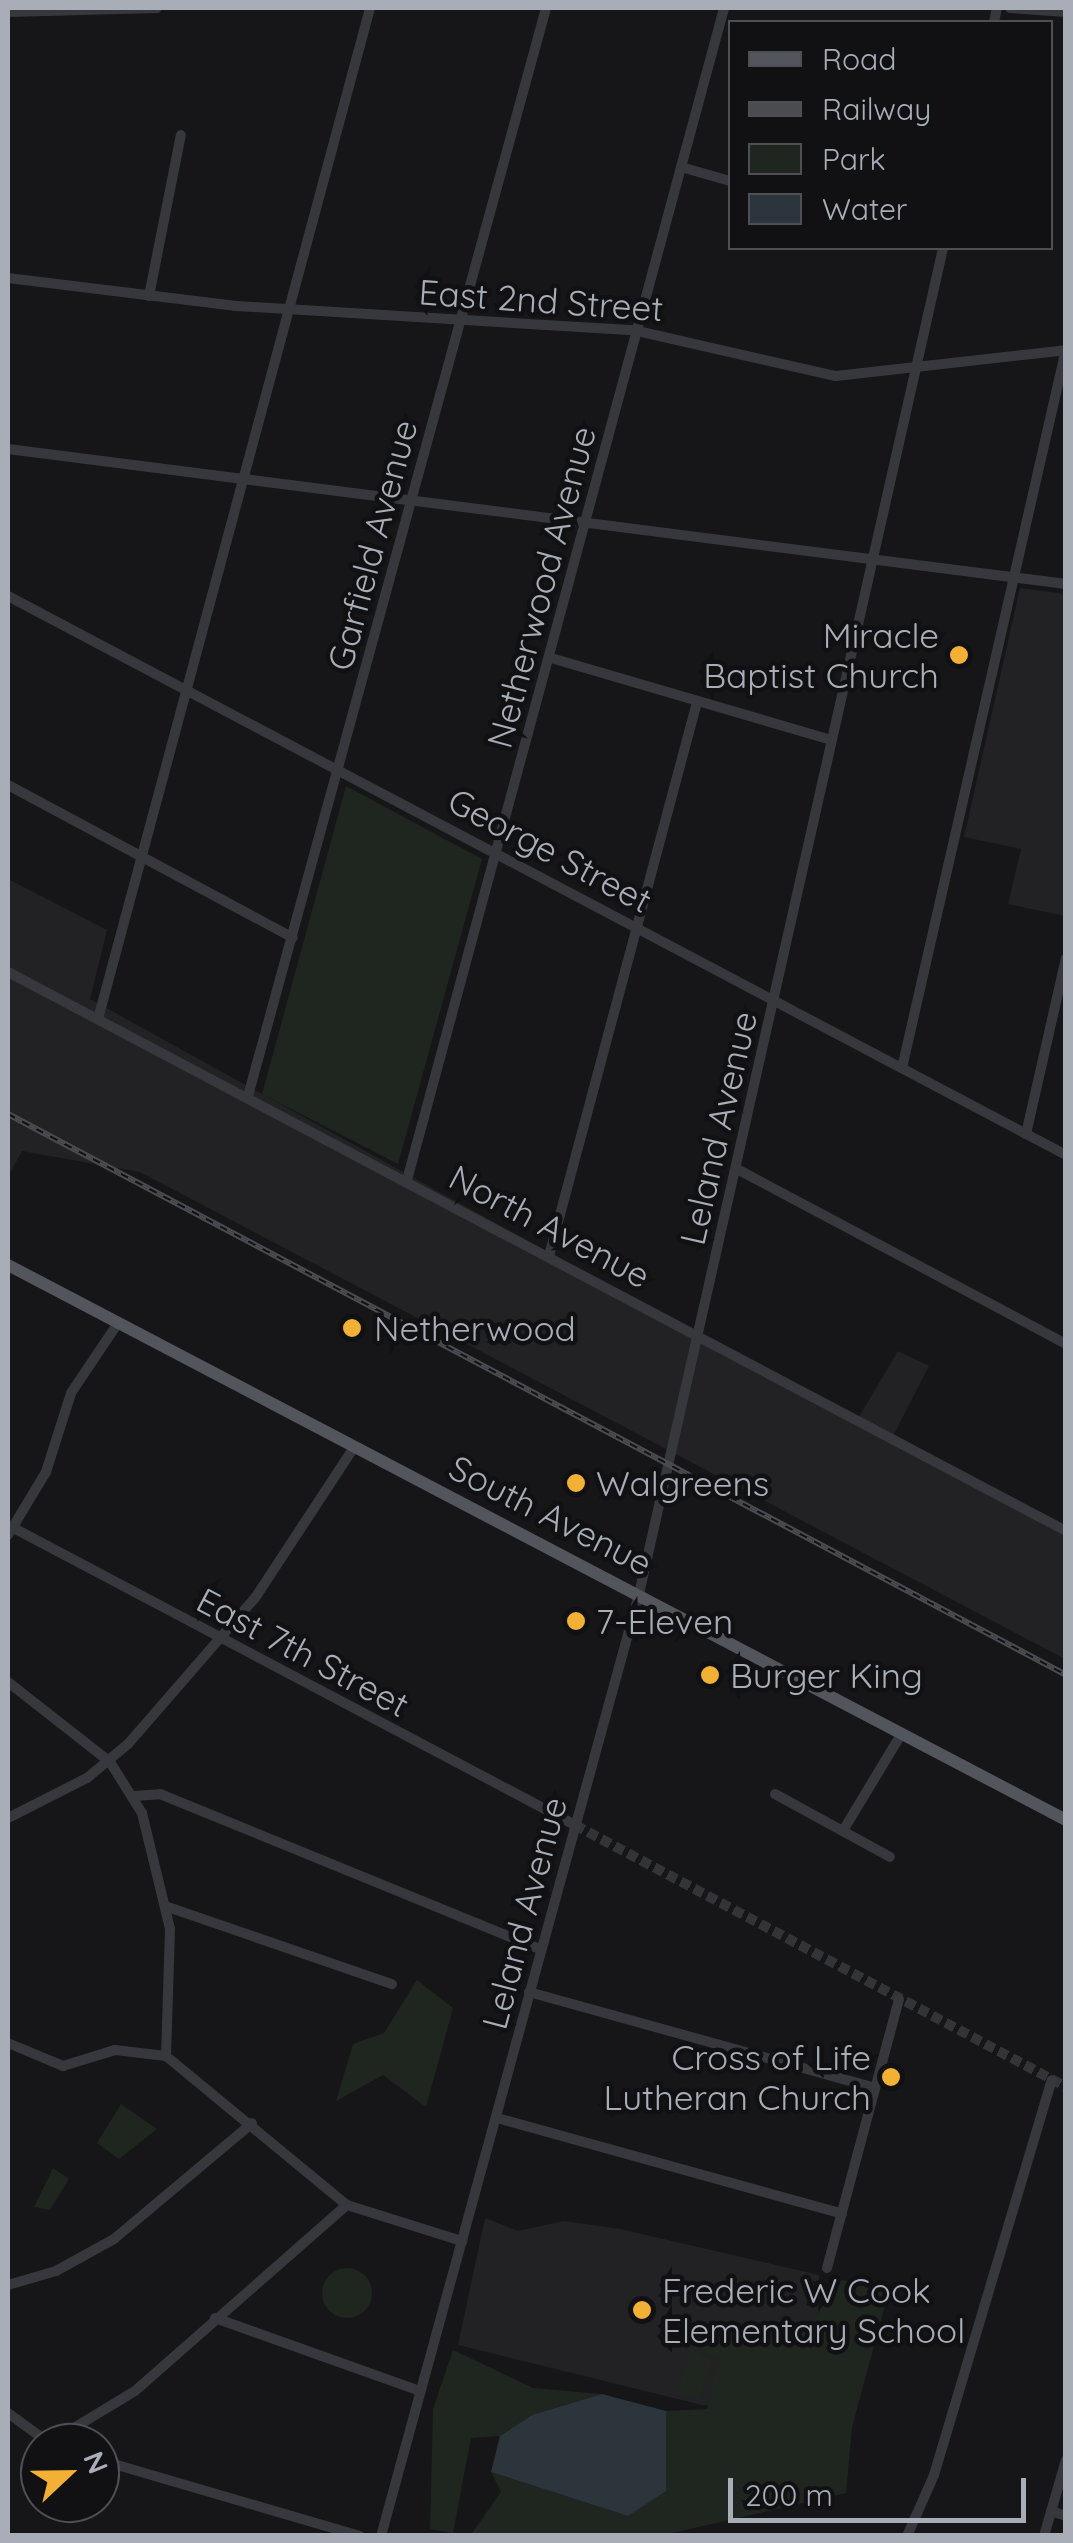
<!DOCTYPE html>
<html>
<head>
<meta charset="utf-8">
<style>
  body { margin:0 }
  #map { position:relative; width:1073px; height:2543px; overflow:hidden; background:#161618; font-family:Quicksand,sans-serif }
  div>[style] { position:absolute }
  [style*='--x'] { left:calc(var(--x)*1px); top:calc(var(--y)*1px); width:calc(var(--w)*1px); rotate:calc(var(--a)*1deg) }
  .built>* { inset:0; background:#222225 }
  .green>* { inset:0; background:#1e261f }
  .round { border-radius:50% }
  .water>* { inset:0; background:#2c353c }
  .minor-tunnel>* { height:10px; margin-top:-5px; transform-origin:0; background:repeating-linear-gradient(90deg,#333438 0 10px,transparent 0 15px) }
  .minor>* { height:10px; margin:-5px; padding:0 5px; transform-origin:5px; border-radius:5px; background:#37383d }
  .major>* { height:12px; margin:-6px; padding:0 6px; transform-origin:6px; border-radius:6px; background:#53555c }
  .rail>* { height:6px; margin-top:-3px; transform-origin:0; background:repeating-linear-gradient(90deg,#111113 0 8px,#4a4c52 0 16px); box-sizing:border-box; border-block:2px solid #4a4c52 }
  .dots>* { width:28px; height:28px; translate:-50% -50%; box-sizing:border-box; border:5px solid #111113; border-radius:50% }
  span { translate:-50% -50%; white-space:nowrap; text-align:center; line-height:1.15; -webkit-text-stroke:9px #111113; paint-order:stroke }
  .street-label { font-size:35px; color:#a8adb8 }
  .poi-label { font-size:35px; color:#a8adb8 }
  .right { translate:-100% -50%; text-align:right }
  .left { translate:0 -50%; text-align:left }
  .frame { position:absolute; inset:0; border:10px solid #a8adb8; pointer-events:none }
  .legend { position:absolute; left:728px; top:20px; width:325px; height:230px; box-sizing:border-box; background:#111113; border:2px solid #4d4f55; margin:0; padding:12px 18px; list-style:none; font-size:30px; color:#a8adb8 }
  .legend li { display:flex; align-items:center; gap:20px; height:50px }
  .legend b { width:50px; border:2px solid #4d4f55 }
  .north { position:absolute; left:20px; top:2423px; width:100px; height:100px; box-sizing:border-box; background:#111113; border:2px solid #4d4f55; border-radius:50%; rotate:68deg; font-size:28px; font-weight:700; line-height:40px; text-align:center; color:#a8adb8 }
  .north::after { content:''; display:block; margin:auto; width:35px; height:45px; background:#f2b134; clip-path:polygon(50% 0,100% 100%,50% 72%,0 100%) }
  .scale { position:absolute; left:728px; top:2478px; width:298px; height:45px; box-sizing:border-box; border:5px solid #a8adb8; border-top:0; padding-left:12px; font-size:30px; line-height:35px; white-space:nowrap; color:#a8adb8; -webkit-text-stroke:8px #111113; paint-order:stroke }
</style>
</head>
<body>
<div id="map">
  <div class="built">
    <i style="clip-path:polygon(1020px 588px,1065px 594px,1065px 916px,1008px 904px,1021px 849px,964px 837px)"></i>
    <i style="clip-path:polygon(8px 879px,107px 930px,90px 999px,856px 1422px,898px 1351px,929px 1366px,890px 1442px,1065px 1536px,1065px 1659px,140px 1172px,22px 1151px,8px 1177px)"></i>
    <i style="clip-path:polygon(485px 2218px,518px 2231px,564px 2221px,620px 2229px,819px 2275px,816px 2417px,702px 2405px,458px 2345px)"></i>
  </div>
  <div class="green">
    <i style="clip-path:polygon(346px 786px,482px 859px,398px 1164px,262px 1094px)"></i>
    <i style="clip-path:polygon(417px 1980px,453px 2008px,426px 2107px,383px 2075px,336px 2101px,353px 2044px,384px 2033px)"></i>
    <i style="clip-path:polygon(121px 2104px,157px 2129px,119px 2159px,97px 2143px)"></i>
    <i style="clip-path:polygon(53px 2168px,69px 2179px,50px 2210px,34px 2207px)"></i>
    <i class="round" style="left:322px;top:2268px;width:50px;height:50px"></i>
    <i style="clip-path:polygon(837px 2279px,889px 2291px,852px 2427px,846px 2493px,664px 2535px,470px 2536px,501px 2492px,491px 2472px,628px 2516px,665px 2491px,666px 2411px,707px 2409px,720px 2358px,698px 2349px,707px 2324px,778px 2346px,806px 2336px)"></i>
    <i style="clip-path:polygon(689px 2348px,712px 2359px,700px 2399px,678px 2393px)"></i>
    <i style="clip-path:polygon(453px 2350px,533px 2388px,602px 2394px,532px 2415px,500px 2436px,471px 2438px,453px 2533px,430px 2529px,433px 2409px)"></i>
  </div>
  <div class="water">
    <i style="clip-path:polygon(602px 2394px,666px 2411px,666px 2491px,628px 2516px,491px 2472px,500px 2436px,532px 2415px)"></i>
  </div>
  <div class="minor-tunnel">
    <i style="--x:575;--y:1825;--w:557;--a:28.08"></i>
  </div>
  <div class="minor">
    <i style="--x:1010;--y:8;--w:56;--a:4.1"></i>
    <i style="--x:8;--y:12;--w:149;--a:-1.5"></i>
    <i style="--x:994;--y:22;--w:14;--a:-78"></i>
    <i style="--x:681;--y:167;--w:51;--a:15.9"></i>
    <i style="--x:8;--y:278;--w:230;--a:7"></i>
    <i style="--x:236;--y:306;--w:398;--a:3.5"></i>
    <i style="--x:633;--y:330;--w:208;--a:12.8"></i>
    <i style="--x:836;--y:376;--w:231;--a:-6.4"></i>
    <i style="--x:149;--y:296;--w:164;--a:-78.8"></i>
    <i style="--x:8;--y:449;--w:1067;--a:7.27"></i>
    <i style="--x:8;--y:596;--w:1197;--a:27.85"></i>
    <i style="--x:551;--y:658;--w:292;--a:16.3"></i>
    <i style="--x:8;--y:785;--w:323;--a:28.2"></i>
    <i style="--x:8;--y:972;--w:1197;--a:27.85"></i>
    <i style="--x:98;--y:1019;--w:1047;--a:-74.94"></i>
    <i style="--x:902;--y:1068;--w:737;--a:-77.15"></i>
    <i style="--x:248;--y:1096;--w:1128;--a:-74.68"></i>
    <i style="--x:1026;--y:1134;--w:180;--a:-77.2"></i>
    <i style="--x:737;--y:1169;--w:373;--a:28"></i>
    <i style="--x:407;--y:1180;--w:1214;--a:-74.86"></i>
    <i style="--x:549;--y:1256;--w:573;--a:-75.04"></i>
    <i style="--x:8;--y:1525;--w:641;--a:27.88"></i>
    <i style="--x:8;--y:1535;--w:74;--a:-58.9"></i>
    <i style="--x:46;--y:1472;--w:83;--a:-72.4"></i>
    <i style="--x:71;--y:1393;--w:84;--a:-56.1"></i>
    <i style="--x:8;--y:1682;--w:130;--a:38.1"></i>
    <i style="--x:110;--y:1762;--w:60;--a:57.9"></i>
    <i style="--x:142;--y:1813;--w:119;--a:76.4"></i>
    <i style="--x:170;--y:1929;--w:127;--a:91.8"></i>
    <i style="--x:775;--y:1794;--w:131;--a:28.7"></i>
    <i style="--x:134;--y:1796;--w:26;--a:-4"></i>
    <i style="--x:160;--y:1794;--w:409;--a:22.2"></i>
    <i style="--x:8;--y:1818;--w:89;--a:-26.9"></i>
    <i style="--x:87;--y:1778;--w:53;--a:-39.7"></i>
    <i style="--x:128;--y:1744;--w:194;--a:-49"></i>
    <i style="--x:255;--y:1598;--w:181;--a:-56.7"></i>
    <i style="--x:844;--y:1829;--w:112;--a:-58.9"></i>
    <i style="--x:165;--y:1906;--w:240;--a:19"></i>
    <i style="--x:529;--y:1992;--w:359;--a:15.5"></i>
    <i style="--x:8;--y:2043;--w:60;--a:22.7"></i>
    <i style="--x:63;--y:2066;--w:54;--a:-17.1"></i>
    <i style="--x:115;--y:2050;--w:51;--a:6.7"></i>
    <i style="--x:166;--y:2056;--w:234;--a:39.5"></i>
    <i style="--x:347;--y:2205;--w:121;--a:17.4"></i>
    <i style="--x:497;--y:2118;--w:358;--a:15.5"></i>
    <i style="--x:827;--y:2268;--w:278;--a:-75"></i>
    <i style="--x:8;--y:2285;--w:50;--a:-16.3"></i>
    <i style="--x:56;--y:2271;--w:66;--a:-28.9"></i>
    <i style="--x:114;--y:2239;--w:180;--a:-40"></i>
    <i style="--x:215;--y:2318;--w:218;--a:19.6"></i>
    <i style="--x:8;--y:2413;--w:51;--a:36.2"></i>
    <i style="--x:49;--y:2443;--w:100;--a:-31.2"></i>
    <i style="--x:135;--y:2391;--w:282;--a:-41.3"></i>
    <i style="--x:100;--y:2460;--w:271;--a:16.3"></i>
    <i style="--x:1051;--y:2511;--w:16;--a:18"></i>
    <i style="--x:381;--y:2536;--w:977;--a:-74.68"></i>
    <i style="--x:639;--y:1594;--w:1380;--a:-77.27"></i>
    <i style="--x:907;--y:2536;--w:67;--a:-66.1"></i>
    <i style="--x:934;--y:2475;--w:412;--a:-73.4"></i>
    <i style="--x:1044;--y:2536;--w:79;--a:-73.9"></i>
  </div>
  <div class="major">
    <i style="--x:8;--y:1265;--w:1195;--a:27.68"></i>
  </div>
  <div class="rail">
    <i style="--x:8;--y:1114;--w:1198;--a:27.93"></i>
  </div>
  <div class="dots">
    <i style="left:959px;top:655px;background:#f2b134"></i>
    <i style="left:352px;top:1328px;background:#f2b134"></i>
    <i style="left:576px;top:1483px;background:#f2b134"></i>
    <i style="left:576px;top:1621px;background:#f2b134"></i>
    <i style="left:710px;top:1675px;background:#f2b134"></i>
    <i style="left:891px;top:2077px;background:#f2b134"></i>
    <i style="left:642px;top:2310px;background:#f2b134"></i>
  </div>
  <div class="street-label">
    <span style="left:541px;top:300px;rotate:4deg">East 2nd Street</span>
    <span style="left:372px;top:545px;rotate:-75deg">Garfield Avenue</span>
    <span style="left:541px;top:587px;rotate:-75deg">Netherwood Avenue</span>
    <span style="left:550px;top:850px;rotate:28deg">George Street</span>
    <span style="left:718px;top:1128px;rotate:-77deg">Leland Avenue</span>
    <span style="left:550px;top:1226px;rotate:28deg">North Avenue</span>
    <span style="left:551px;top:1515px;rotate:27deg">South Avenue</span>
    <span style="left:303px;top:1652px;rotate:28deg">East 7th Street</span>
    <span style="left:524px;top:1913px;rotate:-75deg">Leland Avenue</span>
  </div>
  <div class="poi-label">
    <span class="right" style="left:939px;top:655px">Miracle<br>Baptist Church</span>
    <span class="left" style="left:374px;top:1328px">Netherwood</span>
    <span class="left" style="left:596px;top:1483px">Walgreens</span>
    <span class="left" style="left:596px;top:1621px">7-Eleven</span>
    <span class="left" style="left:730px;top:1675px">Burger King</span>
    <span class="right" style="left:871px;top:2077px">Cross of Life<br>Lutheran Church</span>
    <span class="left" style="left:662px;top:2310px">Frederic W Cook<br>Elementary School</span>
  </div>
  <div class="frame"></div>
  <ul class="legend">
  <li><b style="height:12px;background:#53555c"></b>Road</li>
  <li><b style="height:12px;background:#4a4c52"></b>Railway</li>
  <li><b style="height:28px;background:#1e261f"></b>Park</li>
  <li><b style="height:28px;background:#2c353c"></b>Water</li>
  </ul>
  <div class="north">N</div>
  <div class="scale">200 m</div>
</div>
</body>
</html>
